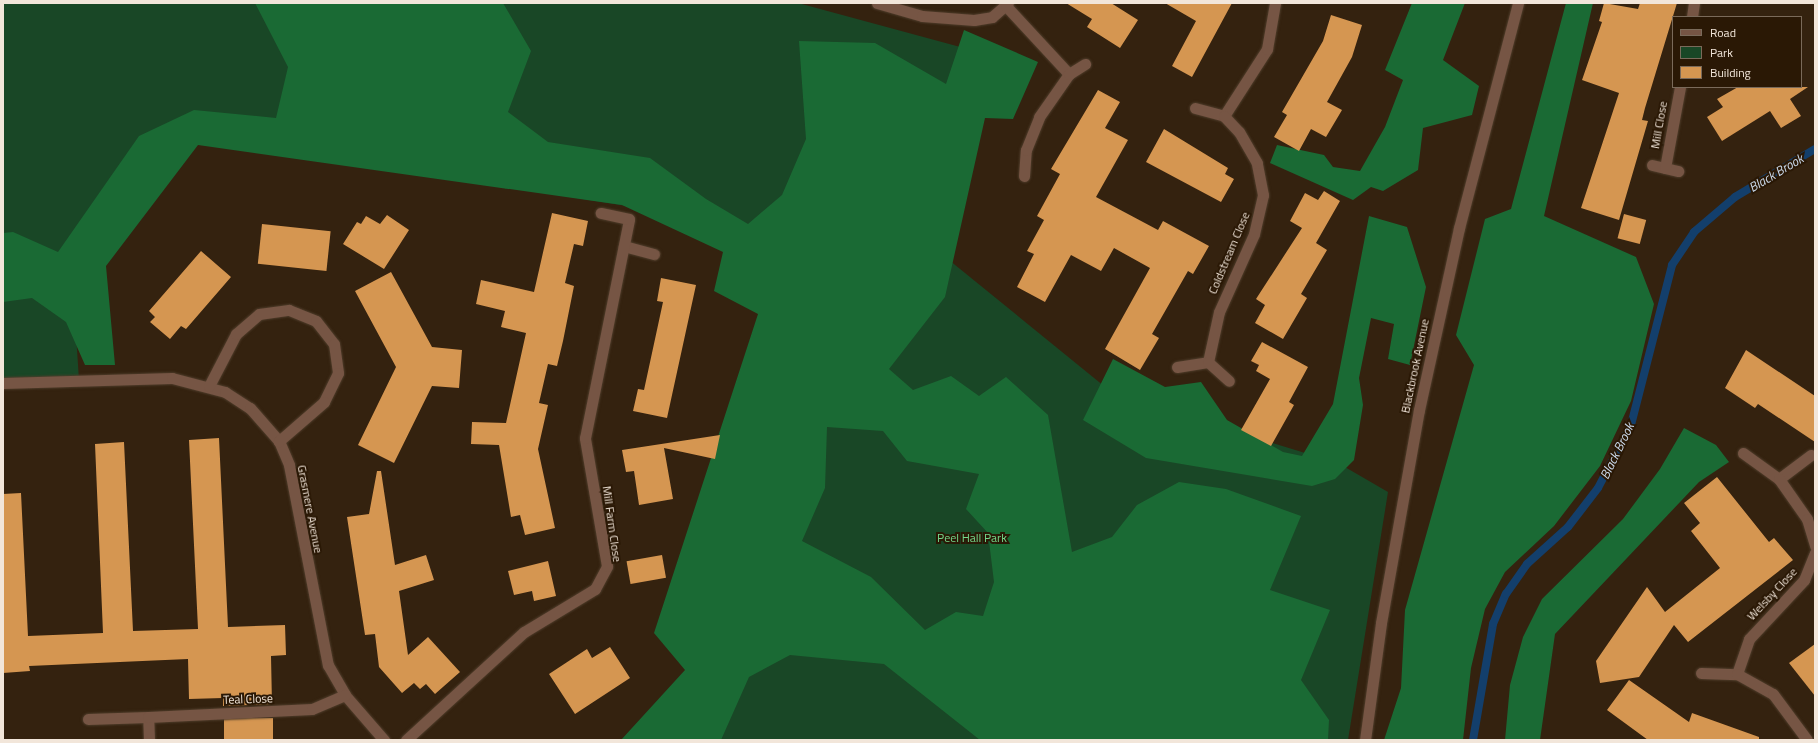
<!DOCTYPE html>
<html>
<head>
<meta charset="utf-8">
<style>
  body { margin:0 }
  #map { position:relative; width:1818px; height:743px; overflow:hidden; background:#34220f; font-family:"Titillium Web",sans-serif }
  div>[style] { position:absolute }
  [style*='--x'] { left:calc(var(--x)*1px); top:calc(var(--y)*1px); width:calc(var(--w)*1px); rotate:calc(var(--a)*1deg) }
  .green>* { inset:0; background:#194726 }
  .forest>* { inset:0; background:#1a6a34 }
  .stream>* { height:8px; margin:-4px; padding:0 4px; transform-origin:4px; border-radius:4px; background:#133f6c }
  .building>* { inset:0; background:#d59651; transform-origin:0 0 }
  .roads { filter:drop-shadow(0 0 1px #4f3d2b) drop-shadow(0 0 1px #4f3d2b) }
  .minor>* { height:11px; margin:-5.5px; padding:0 5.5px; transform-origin:5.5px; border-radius:5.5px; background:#765544 }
  .tertiary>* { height:11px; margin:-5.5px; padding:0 5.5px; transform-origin:5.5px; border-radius:5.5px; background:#765544 }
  span { translate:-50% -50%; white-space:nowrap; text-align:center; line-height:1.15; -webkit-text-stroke:4px #2a1805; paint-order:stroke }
  .street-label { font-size:12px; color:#f2e6da }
  .park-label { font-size:12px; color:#75da8d }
  .water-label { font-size:13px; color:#ccdbed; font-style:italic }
  .frame { position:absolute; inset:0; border:4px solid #f2e6da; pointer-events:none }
  .legend { position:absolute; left:1672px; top:16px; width:130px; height:72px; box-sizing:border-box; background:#2a1805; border:1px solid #7a6a5a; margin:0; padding:5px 7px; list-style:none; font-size:12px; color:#f2e6da }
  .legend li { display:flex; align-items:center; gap:8px; height:20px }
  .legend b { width:20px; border:1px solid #7a6a5a }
</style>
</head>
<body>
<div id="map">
  <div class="green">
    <i style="clip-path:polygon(3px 3px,798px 3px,964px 48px,933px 247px,1115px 395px,1338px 463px,1388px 492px,1348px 740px,649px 740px,772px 574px,800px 279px,652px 210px,195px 138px,72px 272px,79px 380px,3px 383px)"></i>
  </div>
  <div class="forest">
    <i style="clip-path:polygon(evenodd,255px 3px,503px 3px,531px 51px,508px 112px,548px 142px,650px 158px,706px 199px,748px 224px,782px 195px,806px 139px,799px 41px,875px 43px,946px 84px,964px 30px,1038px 62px,1013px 119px,985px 118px,945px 297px,889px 369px,913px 390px,951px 376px,979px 396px,1006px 377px,1048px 415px,1072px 552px,1112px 537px,1137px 505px,1179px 482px,1226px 489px,1301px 516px,1270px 590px,1330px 610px,1301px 680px,1329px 720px,1328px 740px,980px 740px,884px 664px,790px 655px,749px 677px,721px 740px,621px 740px,685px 670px,654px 633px,758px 314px,714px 291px,723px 252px,622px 205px,198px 145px,106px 266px,115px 365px,85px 365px,66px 322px,32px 298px,3px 302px,3px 233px,13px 232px,58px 252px,139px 136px,194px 110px,276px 118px,288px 67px,255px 3px,827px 427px,883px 431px,907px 461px,979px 474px,966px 509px,988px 533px,994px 582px,983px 616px,956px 612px,925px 630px,871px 577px,802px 541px,825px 488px,827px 427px)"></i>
    <i style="clip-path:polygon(1412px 3px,1465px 3px,1443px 60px,1479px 86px,1472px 115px,1423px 128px,1418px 170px,1383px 191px,1371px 187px,1353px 200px,1270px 163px,1277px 145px,1324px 155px,1333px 167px,1360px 171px,1385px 127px,1403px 80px,1385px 70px)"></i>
    <i style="clip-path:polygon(1566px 3px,1593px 3px,1544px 216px,1636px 257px,1654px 304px,1631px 401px,1600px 466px,1554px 526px,1505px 572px,1485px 609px,1471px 668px,1463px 740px,1384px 740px,1401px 688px,1405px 610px,1474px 365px,1456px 335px,1485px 219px,1511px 209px)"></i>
    <i style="clip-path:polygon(1369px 216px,1407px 227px,1426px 287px,1410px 365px,1388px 359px,1394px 324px,1371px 318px,1359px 378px,1363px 405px,1354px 460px,1335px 479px,1312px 486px,1146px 458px,1083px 420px,1113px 359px,1165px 387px,1201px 382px,1227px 420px,1283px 452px,1302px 456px,1333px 404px)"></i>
    <i style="clip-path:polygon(1684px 428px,1716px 445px,1729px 462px,1699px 482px,1555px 634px,1540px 740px,1505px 740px,1510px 685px,1523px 637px,1542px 599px,1623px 519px,1660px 469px)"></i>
  </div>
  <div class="stream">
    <i style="--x:1473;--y:740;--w:118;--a:-80.2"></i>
    <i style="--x:1493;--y:624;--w:33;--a:-67"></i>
    <i style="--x:1506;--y:594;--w:37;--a:-55"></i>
    <i style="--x:1527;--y:564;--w:55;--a:-42.1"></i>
    <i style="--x:1568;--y:527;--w:49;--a:-52.4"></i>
    <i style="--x:1598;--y:488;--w:71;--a:-62.4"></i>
    <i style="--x:1631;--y:425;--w:165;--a:-75.6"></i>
    <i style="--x:1672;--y:265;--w:40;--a:-56"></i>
    <i style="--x:1694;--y:232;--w:54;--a:-40.5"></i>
    <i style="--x:1735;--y:197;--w:93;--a:-31"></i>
  </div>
  <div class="building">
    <i style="clip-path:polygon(1066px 3px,1111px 3px,1138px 20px,1120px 48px,1087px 27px,1092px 19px)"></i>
    <i style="clip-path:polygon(1165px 3px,1232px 3px,1192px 77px,1172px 66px,1196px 21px)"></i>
    <i style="clip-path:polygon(1604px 3px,1638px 9px,1640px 3px,1677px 3px,1645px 108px,1642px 120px,1648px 121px,1619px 220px,1581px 208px,1619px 93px,1582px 80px,1602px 22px,1599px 21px)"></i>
    <i style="clip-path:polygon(1331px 15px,1362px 25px,1352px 57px,1327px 102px,1342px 110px,1326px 137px,1311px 129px,1299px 151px,1274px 137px,1287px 115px,1282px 112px,1323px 41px)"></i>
    <i style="clip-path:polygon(1738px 87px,1808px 87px,1790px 99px,1801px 116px,1781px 128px,1770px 111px,1722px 141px,1707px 117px,1723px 107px,1717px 99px)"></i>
    <i style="clip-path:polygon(1098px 90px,1120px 102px,1105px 128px,1128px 140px,1096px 197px,1158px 230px,1163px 221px,1209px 246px,1193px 274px,1188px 271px,1152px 334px,1159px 338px,1140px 370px,1105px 349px,1150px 268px,1114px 248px,1101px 271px,1071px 255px,1045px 302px,1017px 287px,1034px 254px,1027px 251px,1044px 220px,1037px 216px,1060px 174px,1051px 169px)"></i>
    <i style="clip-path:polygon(1164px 129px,1228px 168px,1225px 174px,1234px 179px,1221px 202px,1146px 162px)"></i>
    <i style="clip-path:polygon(1324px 191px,1340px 201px,1316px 243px,1327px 250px,1301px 294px,1307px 298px,1283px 339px,1255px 323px,1265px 305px,1256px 299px,1302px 228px,1290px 221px,1305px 193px,1318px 200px)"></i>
    <i style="clip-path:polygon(552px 213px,588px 221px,583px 246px,574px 244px,565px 283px,574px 286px,563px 341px,557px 366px,548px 364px,539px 403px,548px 405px,538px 449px,555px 528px,525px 535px,520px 515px,511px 517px,499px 445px,471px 444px,472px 422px,506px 423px,526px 333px,501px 327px,505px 311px,476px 304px,481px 280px,534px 292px)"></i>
    <i style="left:1624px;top:214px;width:23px;height:25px;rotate:15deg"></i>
    <i style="clip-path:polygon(387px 215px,409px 230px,384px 269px,343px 244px,357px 222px,361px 224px,366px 216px,380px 224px)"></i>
    <i style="left:262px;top:224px;width:69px;height:40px;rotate:6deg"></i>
    <i style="clip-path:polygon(201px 251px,231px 277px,186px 329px,181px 326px,170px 339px,150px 322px,155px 317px,149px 311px)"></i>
    <i style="clip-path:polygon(391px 272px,432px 347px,462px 350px,459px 388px,432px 386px,394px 463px,358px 445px,396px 367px,355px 291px)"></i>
    <i style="clip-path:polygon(661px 278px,696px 285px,667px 418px,633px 411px,638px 389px,644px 390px,663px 302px,657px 301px)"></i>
    <i style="clip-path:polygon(1262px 342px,1308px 367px,1289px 402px,1294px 405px,1271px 446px,1241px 430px,1270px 379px,1256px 371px,1259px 365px,1251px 361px)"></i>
    <i style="clip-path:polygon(1746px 350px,1815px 396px,1815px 442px,1758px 404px,1755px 408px,1725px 388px)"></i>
    <i style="clip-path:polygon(720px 435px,715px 459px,664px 448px,673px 499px,639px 505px,634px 471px,626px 472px,622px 450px)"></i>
    <i style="clip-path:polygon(219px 438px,228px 627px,285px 625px,286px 655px,271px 656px,272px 704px,223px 706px,223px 698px,189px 699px,188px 659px,29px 666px,30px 671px,3px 673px,3px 494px,21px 493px,28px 636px,103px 633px,95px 444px,124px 442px,133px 631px,198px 629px,189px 440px)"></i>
    <i style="clip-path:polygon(377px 471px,381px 471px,395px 565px,426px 555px,434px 580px,399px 591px,408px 655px,428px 637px,460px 672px,435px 694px,426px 684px,420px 689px,414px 683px,402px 693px,379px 667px,375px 634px,365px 635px,347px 517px,369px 514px)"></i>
    <i style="clip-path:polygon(1717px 477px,1769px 542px,1774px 538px,1793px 560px,1688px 642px,1674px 625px,1639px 677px,1600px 683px,1596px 661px,1647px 587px,1665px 612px,1720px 568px,1691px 531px,1700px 523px,1684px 503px)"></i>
    <i style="left:662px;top:555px;width:23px;height:36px;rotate:80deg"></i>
    <i style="clip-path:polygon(548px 561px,556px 596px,534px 601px,532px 591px,514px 595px,508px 571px)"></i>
    <i style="clip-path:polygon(1815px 644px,1815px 696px,1789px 663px)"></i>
    <i style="clip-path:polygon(610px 647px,630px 678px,575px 714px,549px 674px,587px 649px,592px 658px)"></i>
    <i style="clip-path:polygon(1629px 680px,1689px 722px,1692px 713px,1759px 737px,1759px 740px,1648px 740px,1607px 710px)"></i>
    <i style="left:273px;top:718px;width:22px;height:49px;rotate:90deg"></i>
  </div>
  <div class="roads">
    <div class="minor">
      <i style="--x:877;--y:3;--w:47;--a:16.1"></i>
      <i style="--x:922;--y:16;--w:52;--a:4.4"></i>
      <i style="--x:974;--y:20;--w:18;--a:-9"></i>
      <i style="--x:992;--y:17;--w:21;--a:-41"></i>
      <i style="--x:1006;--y:6;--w:93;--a:47.2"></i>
      <i style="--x:1692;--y:17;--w:14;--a:-82"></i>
      <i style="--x:1195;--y:108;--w:30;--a:15"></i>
      <i style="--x:1224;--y:116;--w:80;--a:-57.3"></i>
      <i style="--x:1267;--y:49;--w:47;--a:-80.1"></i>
      <i style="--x:1652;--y:165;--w:27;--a:13"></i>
      <i style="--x:1665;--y:168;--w:82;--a:-79.5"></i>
      <i style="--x:1024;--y:176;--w:26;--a:-86"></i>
      <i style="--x:1026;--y:150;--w:35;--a:-68"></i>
      <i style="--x:1039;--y:117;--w:52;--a:-55.1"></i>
      <i style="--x:1069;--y:74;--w:19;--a:-32"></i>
      <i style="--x:624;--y:246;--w:31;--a:15"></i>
      <i style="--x:1208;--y:362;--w:51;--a:-77.6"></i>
      <i style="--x:1219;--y:312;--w:85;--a:-65.8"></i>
      <i style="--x:1254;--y:234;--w:40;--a:-77"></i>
      <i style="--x:1263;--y:195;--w:33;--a:-101"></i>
      <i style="--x:1257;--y:163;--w:36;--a:-120"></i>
      <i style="--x:1239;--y:132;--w:22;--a:-133"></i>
      <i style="--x:1177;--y:367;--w:31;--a:-9"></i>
      <i style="--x:1208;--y:362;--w:28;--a:42"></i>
      <i style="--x:3;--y:383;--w:169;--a:-1.7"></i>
      <i style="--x:172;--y:378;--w:55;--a:14.8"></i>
      <i style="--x:225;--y:392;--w:30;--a:33"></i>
      <i style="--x:250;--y:408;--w:44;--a:48.7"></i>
      <i style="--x:279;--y:441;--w:26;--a:67"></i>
      <i style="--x:289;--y:465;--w:204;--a:79"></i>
      <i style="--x:328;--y:665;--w:34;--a:60"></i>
      <i style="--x:345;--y:695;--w:60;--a:49.1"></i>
      <i style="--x:209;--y:386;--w:59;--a:-62.6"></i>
      <i style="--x:236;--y:334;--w:30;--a:-41"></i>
      <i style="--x:259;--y:314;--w:30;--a:-8"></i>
      <i style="--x:289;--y:310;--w:29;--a:22"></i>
      <i style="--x:316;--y:321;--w:29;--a:52"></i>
      <i style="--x:334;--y:344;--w:29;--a:82"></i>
      <i style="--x:338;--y:373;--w:32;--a:116"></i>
      <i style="--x:324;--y:402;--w:60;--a:139.1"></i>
      <i style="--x:1743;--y:453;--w:44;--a:35.8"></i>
      <i style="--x:1779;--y:479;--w:40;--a:-37"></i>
      <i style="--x:1779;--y:479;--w:49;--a:55"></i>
      <i style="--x:1807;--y:519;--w:28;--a:73"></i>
      <i style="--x:1701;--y:673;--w:36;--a:2"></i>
      <i style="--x:1737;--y:674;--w:37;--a:-71"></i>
      <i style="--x:1749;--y:639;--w:81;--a:-47"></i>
      <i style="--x:1804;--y:580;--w:29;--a:-68"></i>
      <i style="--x:1737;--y:674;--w:41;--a:29.1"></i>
      <i style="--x:1773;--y:694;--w:57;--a:53.5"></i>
      <i style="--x:88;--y:719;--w:60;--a:-1.9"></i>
      <i style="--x:149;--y:740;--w:23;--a:-92"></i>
      <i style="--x:148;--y:717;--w:164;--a:-2.8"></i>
      <i style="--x:312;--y:709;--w:36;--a:-23"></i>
      <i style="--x:406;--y:740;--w:160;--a:-42.5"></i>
      <i style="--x:524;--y:632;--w:83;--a:-31.2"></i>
      <i style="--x:595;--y:589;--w:26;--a:-62"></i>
      <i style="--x:607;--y:566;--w:130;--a:-99.8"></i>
      <i style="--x:585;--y:438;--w:223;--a:-78.6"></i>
      <i style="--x:629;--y:219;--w:29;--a:-168"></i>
    </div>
    <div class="tertiary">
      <i style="--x:1365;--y:740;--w:118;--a:-82.2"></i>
      <i style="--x:1381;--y:623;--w:216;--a:-79.9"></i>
      <i style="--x:1419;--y:410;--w:186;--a:-77.6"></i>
      <i style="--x:1459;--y:228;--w:233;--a:-75.3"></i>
    </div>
  </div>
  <div class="street-label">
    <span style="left:1659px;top:125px;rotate:-80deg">Mill Close</span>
    <span style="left:1229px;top:253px;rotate:-67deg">Coldstream Close</span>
    <span style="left:1415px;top:366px;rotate:-78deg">Blackbrook Avenue</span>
    <span style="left:310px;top:509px;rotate:79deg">Grasmere Avenue</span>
    <span style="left:612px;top:524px;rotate:82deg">Mill Farm Close</span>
    <span style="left:1772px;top:594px;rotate:-47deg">Welsby Close</span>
    <span style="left:248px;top:699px;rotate:-2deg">Teal Close</span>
  </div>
  <div class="park-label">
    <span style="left:972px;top:538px">Peel Hall Park</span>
  </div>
  <div class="water-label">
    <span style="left:1776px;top:173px;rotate:-31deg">Black Brook</span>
    <span style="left:1617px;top:451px;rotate:-64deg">Black Brook</span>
  </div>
  <div class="frame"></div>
  <ul class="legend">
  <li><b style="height:5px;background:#765544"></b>Road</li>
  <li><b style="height:11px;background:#194726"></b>Park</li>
  <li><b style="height:11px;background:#d59651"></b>Building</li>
  </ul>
</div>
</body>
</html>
